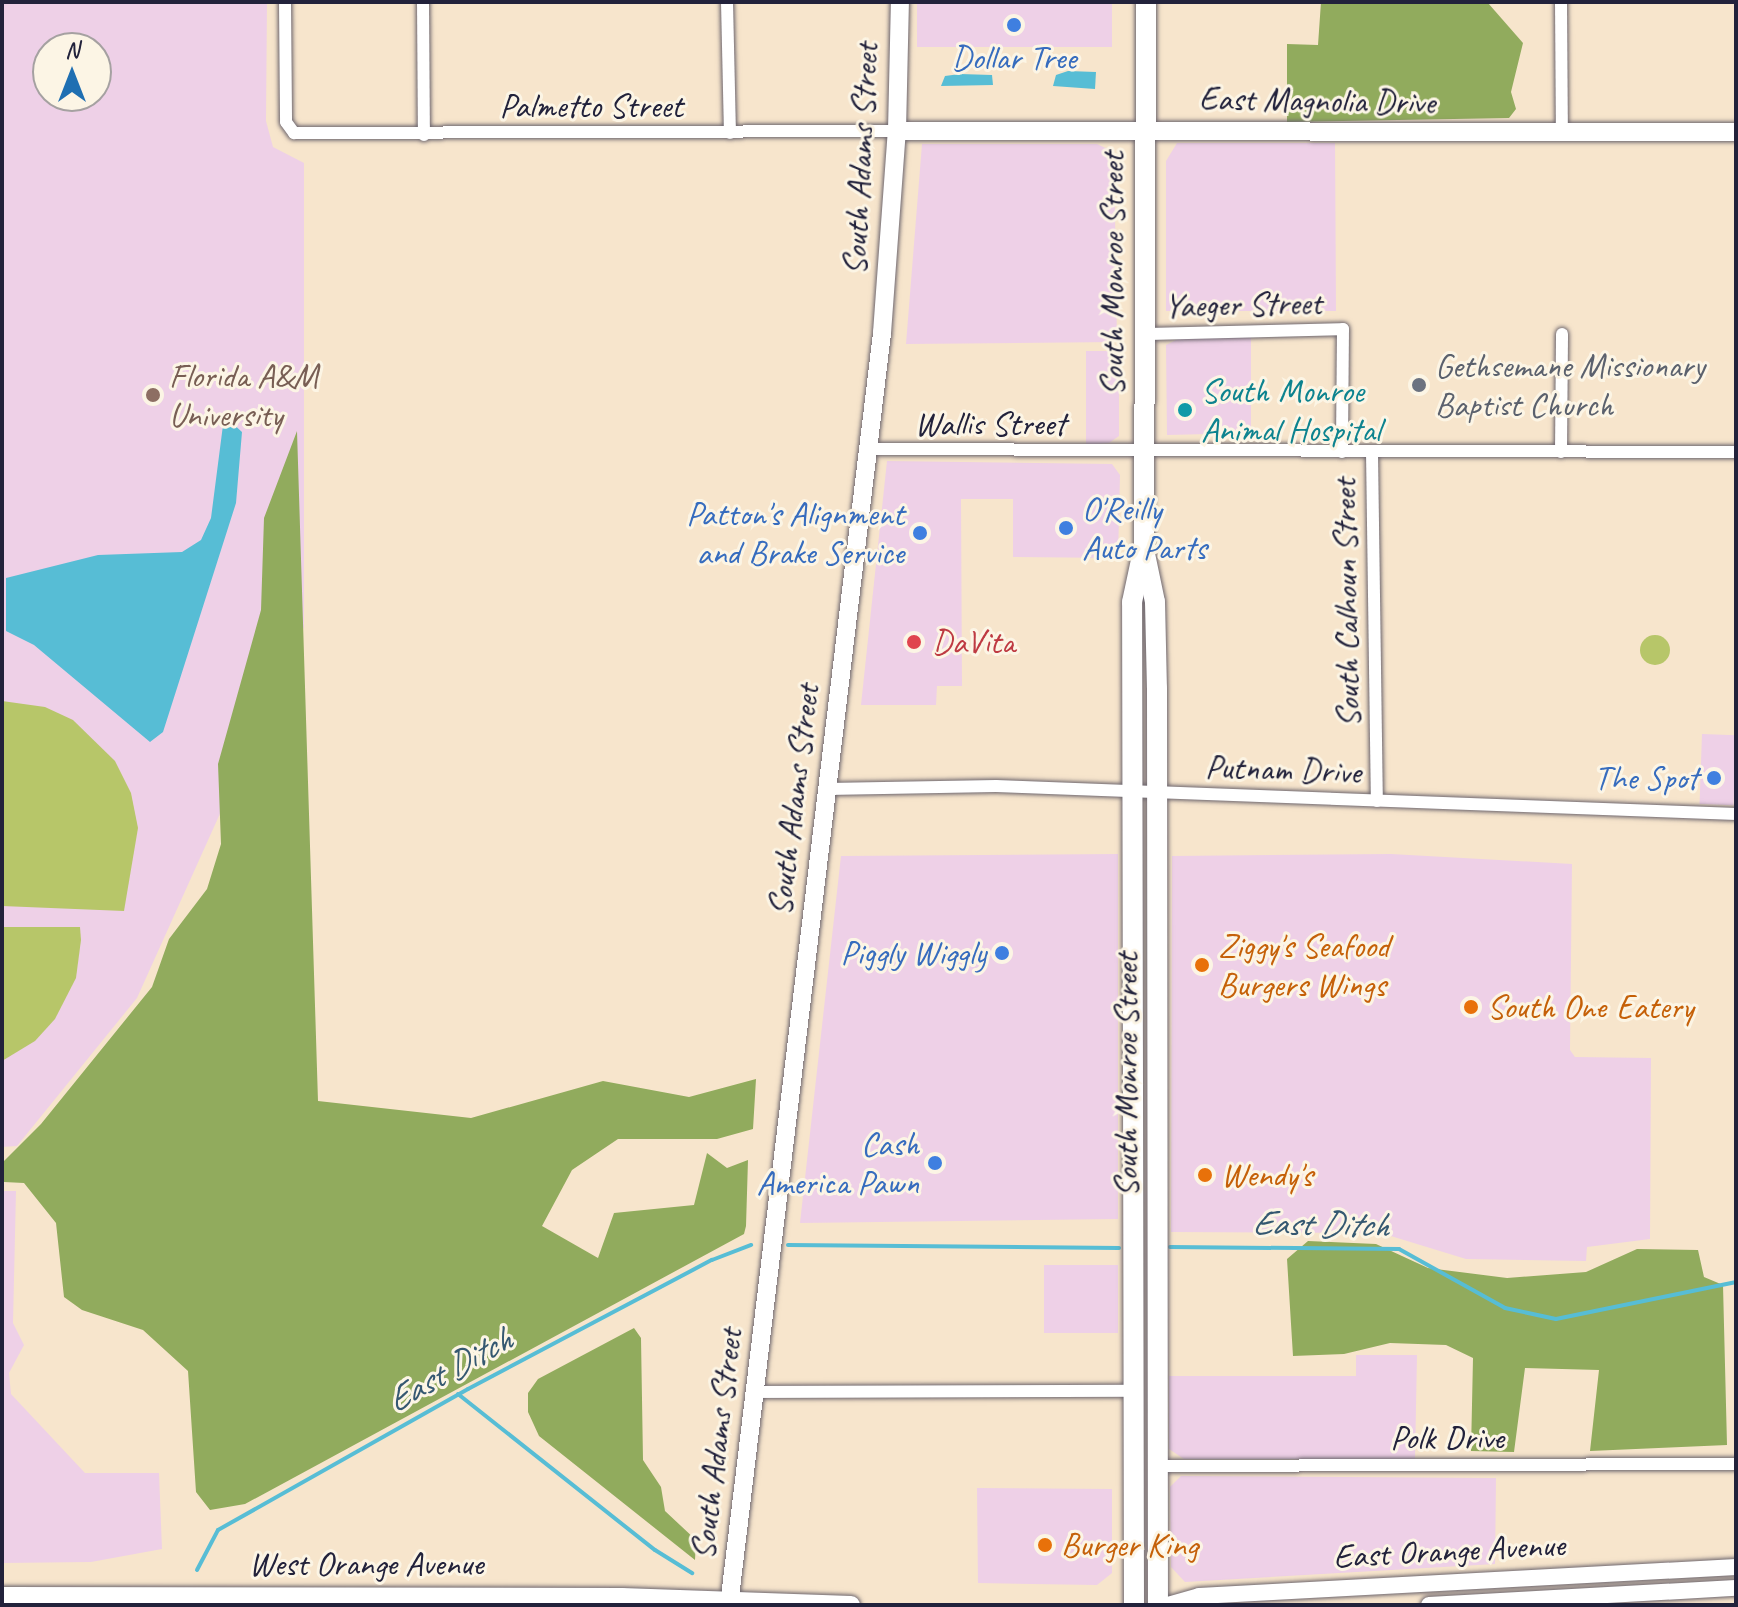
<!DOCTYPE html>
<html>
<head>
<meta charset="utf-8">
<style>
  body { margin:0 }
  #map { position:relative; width:1738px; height:1607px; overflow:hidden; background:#f7e5cc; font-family:Caveat,sans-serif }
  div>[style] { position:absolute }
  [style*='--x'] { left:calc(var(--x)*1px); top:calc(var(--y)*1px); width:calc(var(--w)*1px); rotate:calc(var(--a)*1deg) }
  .built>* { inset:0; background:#eed0e7; transform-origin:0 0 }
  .green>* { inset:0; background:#b7c669 }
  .round { border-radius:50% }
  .forest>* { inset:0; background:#91ab5d }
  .water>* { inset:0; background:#57bdd5 }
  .stream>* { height:4px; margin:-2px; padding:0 2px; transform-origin:2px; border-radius:2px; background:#57bdd5 }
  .roads { filter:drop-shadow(0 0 2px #6d666e) drop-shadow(0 0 2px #6d666e) }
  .minor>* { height:12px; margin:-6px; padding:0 6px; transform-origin:6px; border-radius:6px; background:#fff }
  .tertiary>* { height:16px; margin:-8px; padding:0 8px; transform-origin:8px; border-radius:8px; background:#fff }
  .secondary>* { height:18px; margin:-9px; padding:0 9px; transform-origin:9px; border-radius:9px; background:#fff }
  .primary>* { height:20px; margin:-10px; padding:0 10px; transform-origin:10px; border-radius:10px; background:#fff }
  .dots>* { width:22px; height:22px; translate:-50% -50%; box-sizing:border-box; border:4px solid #fcf5e5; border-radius:50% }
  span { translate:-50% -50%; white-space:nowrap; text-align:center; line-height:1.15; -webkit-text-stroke:6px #fcf5e5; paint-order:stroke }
  .shop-label { font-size:34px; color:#366cbe }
  .left { translate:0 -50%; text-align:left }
  .right { translate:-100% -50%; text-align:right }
  .street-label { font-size:34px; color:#22223b }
  .worship-label { font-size:34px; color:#5b616d }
  .education-label { font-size:34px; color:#785e54 }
  .culture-label { font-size:34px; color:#0d838f }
  .health-label { font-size:34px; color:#be3a42 }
  .food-label { font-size:34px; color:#c56008 }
  .water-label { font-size:36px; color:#355871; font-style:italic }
  .frame { position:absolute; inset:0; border:4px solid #22223b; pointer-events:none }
  .north { position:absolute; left:32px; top:32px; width:80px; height:80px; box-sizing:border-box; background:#fcf5e5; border:2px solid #a5a1a1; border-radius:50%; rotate:0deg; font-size:22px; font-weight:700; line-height:32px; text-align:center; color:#22223b }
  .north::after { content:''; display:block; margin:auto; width:28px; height:36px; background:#1f6fb2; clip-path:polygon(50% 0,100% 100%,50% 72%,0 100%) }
</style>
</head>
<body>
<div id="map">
  <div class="built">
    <i style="clip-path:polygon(evenodd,2px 2px,267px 2px,266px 121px,273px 147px,304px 163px,304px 627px,137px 998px,17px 1146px,2px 1147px,2px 2px,48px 48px,96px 48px,96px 96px,48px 96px,48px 48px)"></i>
    <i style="left:917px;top:2px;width:195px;height:45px"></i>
    <i style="clip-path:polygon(1177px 143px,1335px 143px,1336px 311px,1166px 311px,1166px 161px)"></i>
    <i style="clip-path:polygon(922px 144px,1097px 144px,1114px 152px,1117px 342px,906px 344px)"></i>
    <i style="clip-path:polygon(1251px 334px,1251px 433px,1167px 435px,1166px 345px,1182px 337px)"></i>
    <i style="clip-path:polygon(1086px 351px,1119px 351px,1119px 436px,1109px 443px,1086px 445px)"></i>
    <i style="clip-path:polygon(887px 461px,1112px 464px,1120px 475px,1118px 558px,1013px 557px,1013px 499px,961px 499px,962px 686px,937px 686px,936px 705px,861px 705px)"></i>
    <i style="left:1702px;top:734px;width:34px;height:70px;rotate:2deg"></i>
    <i style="clip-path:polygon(1118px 854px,1118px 1219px,800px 1223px,841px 856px)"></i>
    <i style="clip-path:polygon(1391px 854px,1572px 864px,1570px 1050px,1575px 1057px,1651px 1058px,1650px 1239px,1587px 1247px,1586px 1261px,1466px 1259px,1381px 1233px,1171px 1232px,1172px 856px)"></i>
    <i style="clip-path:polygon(2px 1191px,16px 1191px,13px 1323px,24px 1345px,9px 1373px,11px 1394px,85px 1473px,159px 1473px,162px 1549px,91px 1562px,2px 1563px)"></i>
    <i style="left:1044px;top:1265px;width:74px;height:68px"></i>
    <i style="clip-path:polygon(1356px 1355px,1417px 1355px,1415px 1459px,1184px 1459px,1169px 1449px,1169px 1376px,1356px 1376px)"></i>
    <i style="clip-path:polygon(1181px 1476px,1496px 1478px,1495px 1564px,1185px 1582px,1171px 1567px,1170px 1487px)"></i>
    <i style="clip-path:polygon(977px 1488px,1112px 1489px,1112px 1573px,1097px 1585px,978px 1583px)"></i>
  </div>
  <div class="green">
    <i class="round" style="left:1640px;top:635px;width:30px;height:30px"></i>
    <i style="clip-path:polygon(2px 701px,45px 707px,73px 720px,115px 761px,131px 793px,138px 828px,124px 911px,2px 906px)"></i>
    <i style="clip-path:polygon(2px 927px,80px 927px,81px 940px,76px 978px,55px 1019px,35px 1041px,2px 1061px)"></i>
  </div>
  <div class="forest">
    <i style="clip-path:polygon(1321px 2px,1488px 3px,1523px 43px,1511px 92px,1516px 109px,1509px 118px,1287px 122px,1287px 44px,1318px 45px)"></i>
    <i style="clip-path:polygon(297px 431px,318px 1101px,471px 1118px,603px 1081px,689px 1097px,756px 1079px,753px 1129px,717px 1139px,618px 1139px,572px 1170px,542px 1226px,598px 1258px,614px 1213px,694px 1205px,707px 1153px,727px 1168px,748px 1160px,746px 1226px,744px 1234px,245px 1504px,210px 1510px,196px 1492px,188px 1371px,143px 1330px,82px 1310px,64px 1297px,56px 1223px,24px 1183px,4px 1182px,3px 1162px,41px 1124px,152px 987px,169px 939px,207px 889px,221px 844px,218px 764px,261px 610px,264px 518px)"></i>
    <i style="clip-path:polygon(1308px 1241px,1376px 1244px,1428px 1268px,1507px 1278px,1586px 1272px,1637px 1249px,1698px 1250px,1704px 1277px,1723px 1285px,1727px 1445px,1590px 1451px,1599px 1370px,1525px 1368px,1514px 1452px,1471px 1451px,1473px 1358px,1446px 1345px,1390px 1343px,1344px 1354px,1293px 1356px,1287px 1259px)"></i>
    <i style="clip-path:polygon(634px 1328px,641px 1338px,643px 1460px,661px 1487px,665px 1511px,696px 1540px,695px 1560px,539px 1436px,528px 1412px,528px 1393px,538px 1379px)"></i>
  </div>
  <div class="water">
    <i style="clip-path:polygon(1068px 71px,1096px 72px,1095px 89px,1053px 86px,1056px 75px)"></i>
    <i style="clip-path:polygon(960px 74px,992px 75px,993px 85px,941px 86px,945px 76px)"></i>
    <i style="clip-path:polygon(231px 422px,242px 432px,236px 503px,163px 732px,150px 742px,34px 645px,6px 631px,6px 578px,98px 555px,182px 552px,201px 540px,211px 518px,223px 425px)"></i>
  </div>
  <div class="stream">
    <i style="--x:788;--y:1245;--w:331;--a:0.5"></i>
    <i style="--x:1170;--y:1247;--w:229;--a:0.5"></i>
    <i style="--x:1399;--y:1249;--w:121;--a:29.1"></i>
    <i style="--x:1505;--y:1308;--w:52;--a:12.2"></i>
    <i style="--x:1556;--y:1319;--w:184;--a:-11.6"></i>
    <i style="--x:458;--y:1394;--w:251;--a:38.4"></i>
    <i style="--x:655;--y:1550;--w:44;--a:31.9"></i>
    <i style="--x:197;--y:1570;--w:45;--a:-62.3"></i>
    <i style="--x:218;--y:1530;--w:287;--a:-29.4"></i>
    <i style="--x:468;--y:1389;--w:276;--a:-27.9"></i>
    <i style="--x:712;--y:1260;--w:42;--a:-21"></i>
  </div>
  <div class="roads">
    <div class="minor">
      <i style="--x:285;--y:2;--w:120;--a:89.5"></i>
      <i style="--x:286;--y:122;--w:14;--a:54"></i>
      <i style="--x:294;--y:133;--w:603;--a:-0.19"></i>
      <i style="--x:423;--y:2;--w:133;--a:89.6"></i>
      <i style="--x:727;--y:2;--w:131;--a:88.7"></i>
      <i style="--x:1561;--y:2;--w:130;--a:89.6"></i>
      <i style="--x:1144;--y:334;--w:199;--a:-1.4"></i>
      <i style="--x:1343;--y:329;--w:123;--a:90.5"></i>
      <i style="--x:868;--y:449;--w:868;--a:0.2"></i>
      <i style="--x:1372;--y:452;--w:349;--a:89.2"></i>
      <i style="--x:1561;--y:452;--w:118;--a:-89.5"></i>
      <i style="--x:827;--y:789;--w:169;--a:-1"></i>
      <i style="--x:996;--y:786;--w:741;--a:2.17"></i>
      <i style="--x:754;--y:1392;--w:380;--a:-0.2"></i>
      <i style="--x:1157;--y:1466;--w:579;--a:-0.2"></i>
    </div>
    <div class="tertiary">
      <i style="--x:1168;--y:1605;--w:32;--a:-16"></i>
      <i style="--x:1199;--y:1596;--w:538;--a:-3.09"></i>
      <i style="--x:1429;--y:1605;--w:307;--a:-3.2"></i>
    </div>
    <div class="secondary">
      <i style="--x:897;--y:131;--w:839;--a:0.07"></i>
      <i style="--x:2;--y:1596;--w:620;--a:0.09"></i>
      <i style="--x:622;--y:1597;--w:229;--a:2"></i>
      <i style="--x:729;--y:1605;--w:1281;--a:-83.14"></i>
      <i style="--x:882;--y:333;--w:203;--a:-85.8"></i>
      <i style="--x:897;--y:131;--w:129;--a:-88.7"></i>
    </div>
    <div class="primary">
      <i style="--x:1145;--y:554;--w:49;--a:78.2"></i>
      <i style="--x:1155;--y:602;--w:86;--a:88.7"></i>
      <i style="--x:1157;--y:688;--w:917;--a:89.94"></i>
      <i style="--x:1134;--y:1605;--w:1003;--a:-90.11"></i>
      <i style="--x:1132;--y:602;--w:57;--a:-77.9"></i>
      <i style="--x:1144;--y:546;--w:544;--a:-89.79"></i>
    </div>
  </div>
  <div class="dots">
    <i style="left:1014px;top:25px;background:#3f7fe0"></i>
    <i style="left:1419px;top:385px;background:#6b7280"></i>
    <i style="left:153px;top:395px;background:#8d6e63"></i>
    <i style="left:1185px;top:410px;background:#0f9aa8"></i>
    <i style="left:1066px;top:528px;background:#3f7fe0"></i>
    <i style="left:920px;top:533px;background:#3f7fe0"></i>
    <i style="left:914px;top:642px;background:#e0444e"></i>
    <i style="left:1714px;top:778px;background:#3f7fe0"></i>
    <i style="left:1002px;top:953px;background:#3f7fe0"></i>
    <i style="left:1202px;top:965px;background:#e8710a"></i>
    <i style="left:1471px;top:1007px;background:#e8710a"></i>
    <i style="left:935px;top:1163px;background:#3f7fe0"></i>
    <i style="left:1205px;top:1175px;background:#e8710a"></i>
    <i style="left:1045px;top:1545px;background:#e8710a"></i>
  </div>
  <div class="shop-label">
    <span style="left:1014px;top:58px">Dollar Tree</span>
    <span class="left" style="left:1082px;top:528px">O'Reilly<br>Auto Parts</span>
    <span class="right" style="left:904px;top:533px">Patton's Alignment<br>and Brake Service</span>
    <span class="right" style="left:1698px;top:778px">The Spot</span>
    <span class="right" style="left:986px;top:953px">Piggly Wiggly</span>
    <span class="right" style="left:919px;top:1163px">Cash<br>America Pawn</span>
  </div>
  <div class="street-label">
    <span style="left:1317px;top:100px;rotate:1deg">East Magnolia Drive</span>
    <span style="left:591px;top:106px">Palmetto Street</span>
    <span style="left:860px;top:159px;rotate:-87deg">South Adams Street</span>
    <span style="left:1112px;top:274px;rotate:-90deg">South Monroe Street</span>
    <span style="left:1243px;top:304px;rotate:-1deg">Yaeger Street</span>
    <span style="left:990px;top:424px">Wallis Street</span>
    <span style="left:1346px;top:603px;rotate:-91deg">South Calhoun Street</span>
    <span style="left:1283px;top:769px;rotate:2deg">Putnam Drive</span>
    <span style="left:793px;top:800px;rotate:-83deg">South Adams Street</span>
    <span style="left:1126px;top:1075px;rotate:-90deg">South Monroe Street</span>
    <span style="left:1447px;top:1438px">Polk Drive</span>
    <span style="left:716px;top:1444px;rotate:-83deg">South Adams Street</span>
    <span style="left:1449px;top:1550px;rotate:-3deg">East Orange Avenue</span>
    <span style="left:366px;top:1564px">West Orange Avenue</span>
  </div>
  <div class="worship-label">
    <span class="left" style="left:1435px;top:385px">Gethsemane Missionary<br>Baptist Church</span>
  </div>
  <div class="education-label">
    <span class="left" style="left:169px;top:395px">Florida A&amp;M<br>University</span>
  </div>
  <div class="culture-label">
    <span class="left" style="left:1201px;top:410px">South Monroe<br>Animal Hospital</span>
  </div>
  <div class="health-label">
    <span class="left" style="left:932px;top:642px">DaVita</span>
  </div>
  <div class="food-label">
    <span class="left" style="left:1218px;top:965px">Ziggy's Seafood<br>Burgers Wings</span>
    <span class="left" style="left:1487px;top:1007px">South One Eatery</span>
    <span class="left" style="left:1221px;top:1175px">Wendy's</span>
    <span class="left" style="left:1061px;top:1545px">Burger King</span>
  </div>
  <div class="water-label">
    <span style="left:1320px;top:1224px;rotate:1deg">East Ditch</span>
    <span style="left:449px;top:1370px;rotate:-29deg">East Ditch</span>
  </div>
  <div class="frame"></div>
  <div class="north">N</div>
</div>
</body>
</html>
